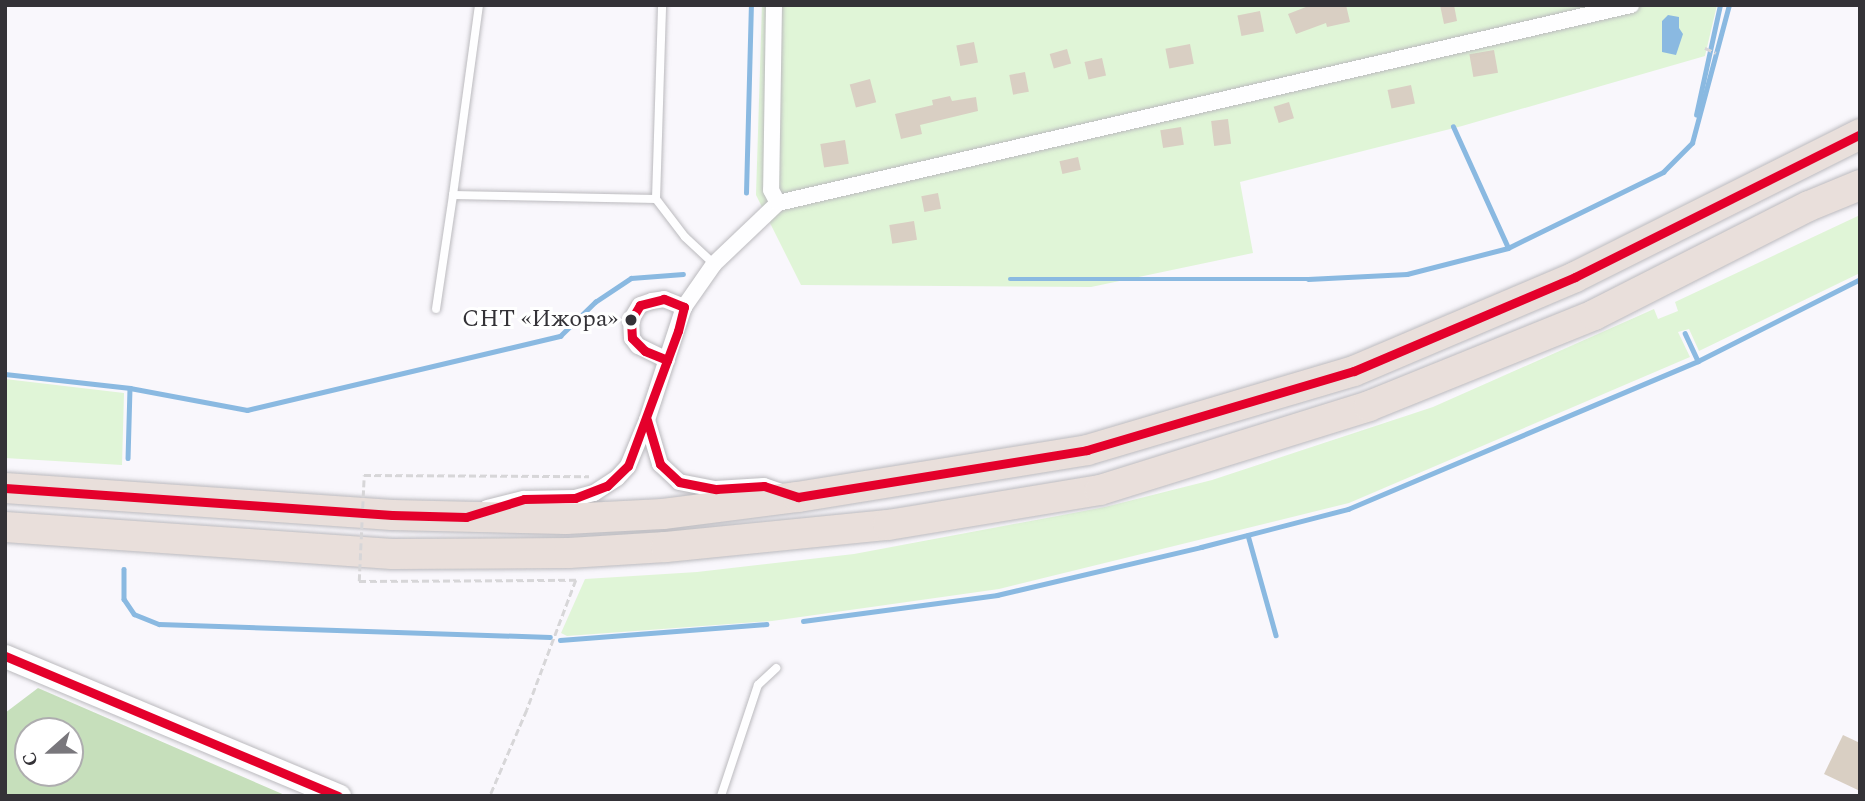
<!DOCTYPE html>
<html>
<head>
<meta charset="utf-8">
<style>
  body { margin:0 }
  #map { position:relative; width:1865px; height:801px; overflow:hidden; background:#f9f7fc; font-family:Spectral,serif }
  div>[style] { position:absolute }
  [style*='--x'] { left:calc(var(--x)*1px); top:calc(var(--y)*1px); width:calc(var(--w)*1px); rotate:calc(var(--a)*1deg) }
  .green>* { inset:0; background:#e0f5d7 }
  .forest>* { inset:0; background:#c6dfbb }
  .water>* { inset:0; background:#8ab9e1 }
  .stream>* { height:4.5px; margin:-2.25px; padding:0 2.25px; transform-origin:2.25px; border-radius:2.25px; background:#8ab9e1 }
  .building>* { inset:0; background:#d9cfc3; transform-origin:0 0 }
  .path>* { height:2.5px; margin-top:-1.25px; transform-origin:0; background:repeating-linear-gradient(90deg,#d7d6d8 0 7px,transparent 0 10.5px) }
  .roads { filter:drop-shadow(0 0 2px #bbbabe) drop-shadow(0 0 2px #bbbabe) }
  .lane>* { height:8px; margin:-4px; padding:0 4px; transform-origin:4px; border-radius:4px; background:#fefeff }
  .street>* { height:16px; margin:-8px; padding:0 8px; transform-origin:8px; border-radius:8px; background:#fefeff }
  .secondary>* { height:23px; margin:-11.5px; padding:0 11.5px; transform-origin:11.5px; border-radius:11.5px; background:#fefeff }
  .highway>* { height:30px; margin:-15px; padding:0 15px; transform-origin:15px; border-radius:15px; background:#e9dfdb }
  .path-bridge>* { height:2.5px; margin-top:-1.25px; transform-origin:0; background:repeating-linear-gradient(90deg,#d7d6d8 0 7px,transparent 0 10.5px) }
  .bus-1>* { height:9px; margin:-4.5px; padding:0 4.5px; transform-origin:4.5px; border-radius:4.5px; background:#e4002b }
  .dots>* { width:19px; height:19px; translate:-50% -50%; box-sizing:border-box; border:4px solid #fff; border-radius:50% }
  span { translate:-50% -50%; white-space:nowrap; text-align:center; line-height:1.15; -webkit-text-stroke:6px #fff; paint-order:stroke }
  .bus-label { font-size:24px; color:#343237 }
  .right { translate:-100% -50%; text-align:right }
  .frame { position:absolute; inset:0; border:7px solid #343237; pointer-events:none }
  .north { position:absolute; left:14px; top:717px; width:70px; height:70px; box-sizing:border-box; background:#fff; border:2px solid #aeadaf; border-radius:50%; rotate:249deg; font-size:19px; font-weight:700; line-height:28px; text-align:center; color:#343237 }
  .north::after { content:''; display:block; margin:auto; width:24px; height:32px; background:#79777c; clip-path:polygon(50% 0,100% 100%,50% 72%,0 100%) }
</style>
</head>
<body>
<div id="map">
  <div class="green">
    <i style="clip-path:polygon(762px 5px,1717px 5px,1705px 56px,1462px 126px,1240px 182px,1253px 253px,1091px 287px,801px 285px,756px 195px)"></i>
    <i style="clip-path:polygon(1860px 215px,1860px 273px,1699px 351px,1689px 329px,1678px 332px,1690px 357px,1349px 503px,999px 589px,772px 621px,567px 636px,561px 633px,585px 579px,697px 572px,854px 554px,1105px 507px,1212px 480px,1433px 407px,1654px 309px,1658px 319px,1678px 311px,1675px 302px)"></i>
    <i style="clip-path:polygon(5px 379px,124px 393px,122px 465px,5px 458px)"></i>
  </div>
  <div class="forest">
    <i style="clip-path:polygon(evenodd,38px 688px,287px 796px,5px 796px,5px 713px,38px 688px,28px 731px,70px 731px,70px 773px,28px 773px,28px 731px)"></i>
  </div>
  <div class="water">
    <i style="clip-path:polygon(1668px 15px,1679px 17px,1679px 28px,1683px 34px,1676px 55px,1662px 52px,1662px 21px)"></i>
  </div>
  <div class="stream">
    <i style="--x:1696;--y:115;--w:113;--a:-77.7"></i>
    <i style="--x:746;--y:193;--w:188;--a:-88.5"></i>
    <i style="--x:1508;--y:248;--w:173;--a:-26.1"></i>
    <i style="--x:1663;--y:172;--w:41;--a:-45"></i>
    <i style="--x:1692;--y:143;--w:143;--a:-75"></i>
    <i style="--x:1010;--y:279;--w:298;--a:0"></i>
    <i style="--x:1308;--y:279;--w:99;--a:-2.9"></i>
    <i style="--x:1407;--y:274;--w:104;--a:-14.4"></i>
    <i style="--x:1508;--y:248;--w:133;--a:-114.4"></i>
    <i style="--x:1685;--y:333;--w:31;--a:65"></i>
    <i style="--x:5;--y:374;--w:126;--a:6.4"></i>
    <i style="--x:130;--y:388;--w:70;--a:91.6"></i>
    <i style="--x:130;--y:388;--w:119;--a:10.6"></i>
    <i style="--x:247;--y:410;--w:322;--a:-13.3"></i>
    <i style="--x:560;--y:336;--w:49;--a:-44.2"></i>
    <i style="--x:595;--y:302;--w:43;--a:-33.7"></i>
    <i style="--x:631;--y:278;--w:52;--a:-4.4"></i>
    <i style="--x:1248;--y:535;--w:104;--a:74.4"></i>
    <i style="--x:124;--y:569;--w:30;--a:90"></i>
    <i style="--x:124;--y:599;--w:18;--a:56"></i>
    <i style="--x:134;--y:614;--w:27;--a:22"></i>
    <i style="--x:159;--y:624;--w:391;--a:1.9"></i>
    <i style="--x:803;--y:621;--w:196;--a:-7.6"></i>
    <i style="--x:997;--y:595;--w:210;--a:-13.2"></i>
    <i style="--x:1201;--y:547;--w:152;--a:-14.5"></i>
    <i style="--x:1348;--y:509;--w:380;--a:-22.9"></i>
    <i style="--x:1698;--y:361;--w:182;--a:-26.8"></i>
    <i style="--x:560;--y:640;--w:207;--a:-4.4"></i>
  </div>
  <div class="building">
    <i style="clip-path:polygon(1311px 5px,1346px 5px,1350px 22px,1327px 27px,1326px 23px,1296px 34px,1288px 14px)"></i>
    <i style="clip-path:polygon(1440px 5px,1454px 5px,1457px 21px,1444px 24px)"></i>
    <i style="left:1260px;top:11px;width:21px;height:23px;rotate:79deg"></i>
    <i style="left:974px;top:42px;width:21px;height:18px;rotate:79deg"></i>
    <i style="left:1190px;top:44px;width:20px;height:25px;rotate:79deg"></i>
    <i style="left:1067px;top:49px;width:15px;height:18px;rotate:74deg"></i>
    <i style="left:1494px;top:50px;width:23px;height:25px;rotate:80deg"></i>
    <i style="left:1102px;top:58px;width:18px;height:18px;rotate:77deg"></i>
    <i style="left:1025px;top:72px;width:20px;height:16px;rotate:79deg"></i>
    <i style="left:870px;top:79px;width:24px;height:21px;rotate:75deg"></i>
    <i style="left:1411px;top:85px;width:19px;height:24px;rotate:78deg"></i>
    <i style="clip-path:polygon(950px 96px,952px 101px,976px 97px,978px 111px,920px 125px,922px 134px,901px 139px,895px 114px,933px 105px,932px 100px)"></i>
    <i style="left:1289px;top:102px;width:17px;height:16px;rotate:73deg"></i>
    <i style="left:1228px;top:119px;width:25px;height:17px;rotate:83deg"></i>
    <i style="left:1181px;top:127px;width:18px;height:21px;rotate:81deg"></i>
    <i style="left:845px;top:140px;width:24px;height:25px;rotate:81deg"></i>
    <i style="left:1078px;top:157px;width:13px;height:19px;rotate:77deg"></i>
    <i style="left:938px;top:193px;width:16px;height:17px;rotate:79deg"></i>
    <i style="left:914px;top:221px;width:19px;height:25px;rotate:81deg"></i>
    <i style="clip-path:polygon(1843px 735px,1860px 743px,1860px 791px,1824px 774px)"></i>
  </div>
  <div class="path">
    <i style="--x:1705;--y:48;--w:12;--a:24"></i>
    <i style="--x:364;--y:475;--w:225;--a:0.3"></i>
    <i style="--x:359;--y:581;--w:217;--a:-0.3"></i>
    <i style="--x:576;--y:580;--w:139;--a:110.7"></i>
    <i style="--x:527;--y:710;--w:94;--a:113.3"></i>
  </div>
  <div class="roads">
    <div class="lane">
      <i style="--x:479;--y:5;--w:192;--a:97.8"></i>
      <i style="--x:453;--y:195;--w:203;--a:1.1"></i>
      <i style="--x:656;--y:199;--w:48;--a:52.7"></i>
      <i style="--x:685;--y:237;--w:40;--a:43"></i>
      <i style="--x:656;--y:199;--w:194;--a:-88.2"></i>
      <i style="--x:436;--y:309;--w:115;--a:-81.5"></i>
      <i style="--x:721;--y:796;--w:117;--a:-71.6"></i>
      <i style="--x:758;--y:685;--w:25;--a:-43"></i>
    </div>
    <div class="street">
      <i style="--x:774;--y:5;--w:185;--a:90.9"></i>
      <i style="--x:771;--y:190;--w:15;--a:62"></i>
      <i style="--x:667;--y:360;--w:32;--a:-154"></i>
      <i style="--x:638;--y:346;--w:10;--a:-127"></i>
      <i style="--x:632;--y:338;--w:18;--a:-93"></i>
      <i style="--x:631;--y:320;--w:17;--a:-59"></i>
      <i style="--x:640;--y:305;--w:13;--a:-18"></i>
      <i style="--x:652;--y:301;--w:12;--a:-9"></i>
      <i style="--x:664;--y:299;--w:22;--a:22"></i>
      <i style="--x:647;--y:420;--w:46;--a:73.5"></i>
      <i style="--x:660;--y:464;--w:26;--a:43"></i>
      <i style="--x:679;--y:482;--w:38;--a:11"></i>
      <i style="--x:716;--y:489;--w:48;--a:-3.6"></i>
      <i style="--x:764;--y:486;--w:21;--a:19"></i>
      <i style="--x:487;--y:508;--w:38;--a:-14"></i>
      <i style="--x:524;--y:499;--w:51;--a:-1.1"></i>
      <i style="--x:575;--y:498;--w:20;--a:-15"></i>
      <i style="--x:594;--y:493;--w:27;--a:-33"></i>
      <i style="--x:617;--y:478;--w:16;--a:-47"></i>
      <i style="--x:628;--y:466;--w:50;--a:-67.6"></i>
      <i style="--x:647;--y:420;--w:119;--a:-71.9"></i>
      <i style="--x:684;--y:307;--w:52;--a:-55.1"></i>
      <i style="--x:714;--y:264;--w:88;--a:-43.6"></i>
      <i style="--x:778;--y:203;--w:876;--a:-13.07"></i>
    </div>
    <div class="secondary">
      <i style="--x:5;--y:656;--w:362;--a:22.7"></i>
    </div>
    <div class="highway">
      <i style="--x:5;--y:488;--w:388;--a:4"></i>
      <i style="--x:392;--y:515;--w:174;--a:1.3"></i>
      <i style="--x:566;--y:519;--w:97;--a:-3"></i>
      <i style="--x:663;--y:514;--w:136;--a:-7.2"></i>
      <i style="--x:798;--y:497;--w:293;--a:-9.2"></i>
      <i style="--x:1087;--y:450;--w:278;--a:-16.5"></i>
      <i style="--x:1354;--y:371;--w:240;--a:-23"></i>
      <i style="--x:1575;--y:277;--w:319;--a:-26.6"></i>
      <i style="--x:5;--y:527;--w:388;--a:4"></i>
      <i style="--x:392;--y:554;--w:177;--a:-0.3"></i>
      <i style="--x:569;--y:553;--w:97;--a:-3.5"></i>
      <i style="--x:666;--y:547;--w:223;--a:-5.7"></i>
      <i style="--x:888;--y:525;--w:215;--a:-9.4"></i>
      <i style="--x:1100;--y:490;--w:282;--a:-17.3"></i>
      <i style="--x:1369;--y:406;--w:243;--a:-22"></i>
      <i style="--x:1594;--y:315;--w:241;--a:-26.9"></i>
      <i style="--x:1809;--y:206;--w:55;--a:-22.4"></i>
    </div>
  </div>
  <div class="path-bridge">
    <i style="--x:359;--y:581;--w:106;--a:-87.3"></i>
  </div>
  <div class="bus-1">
    <i style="--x:647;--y:420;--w:46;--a:73.5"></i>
    <i style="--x:660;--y:464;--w:26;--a:43"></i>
    <i style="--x:679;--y:482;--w:38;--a:11"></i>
    <i style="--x:716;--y:489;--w:48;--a:-3.6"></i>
    <i style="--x:764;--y:486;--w:36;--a:18"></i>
    <i style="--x:798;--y:497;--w:293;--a:-9.2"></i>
    <i style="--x:1087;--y:450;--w:278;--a:-16.5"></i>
    <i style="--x:1354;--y:371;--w:240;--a:-23"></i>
    <i style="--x:1575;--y:277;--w:319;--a:-26.6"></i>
    <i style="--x:5;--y:488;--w:388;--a:4"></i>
    <i style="--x:392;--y:515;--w:74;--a:1.5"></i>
    <i style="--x:466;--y:517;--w:61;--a:-17.2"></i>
    <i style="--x:524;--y:499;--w:51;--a:-1.1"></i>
    <i style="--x:575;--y:498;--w:34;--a:-21"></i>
    <i style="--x:607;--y:486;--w:29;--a:-44"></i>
    <i style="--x:628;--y:466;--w:144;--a:-69.7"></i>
    <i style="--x:678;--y:331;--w:25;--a:-76"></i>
    <i style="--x:684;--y:307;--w:22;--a:-158"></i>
    <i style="--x:664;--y:299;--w:25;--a:166"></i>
    <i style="--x:640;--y:305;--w:17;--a:121"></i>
    <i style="--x:631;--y:320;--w:18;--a:87"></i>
    <i style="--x:632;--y:338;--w:18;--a:45"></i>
    <i style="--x:645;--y:351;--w:24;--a:22"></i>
    <i style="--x:5;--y:656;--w:361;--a:22.8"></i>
  </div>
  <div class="dots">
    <i style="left:631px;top:320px;background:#343237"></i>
  </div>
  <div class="bus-label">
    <span class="right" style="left:618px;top:320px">СНТ «Ижора»</span>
  </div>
  <div class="frame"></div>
  <div class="north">С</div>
</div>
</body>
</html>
